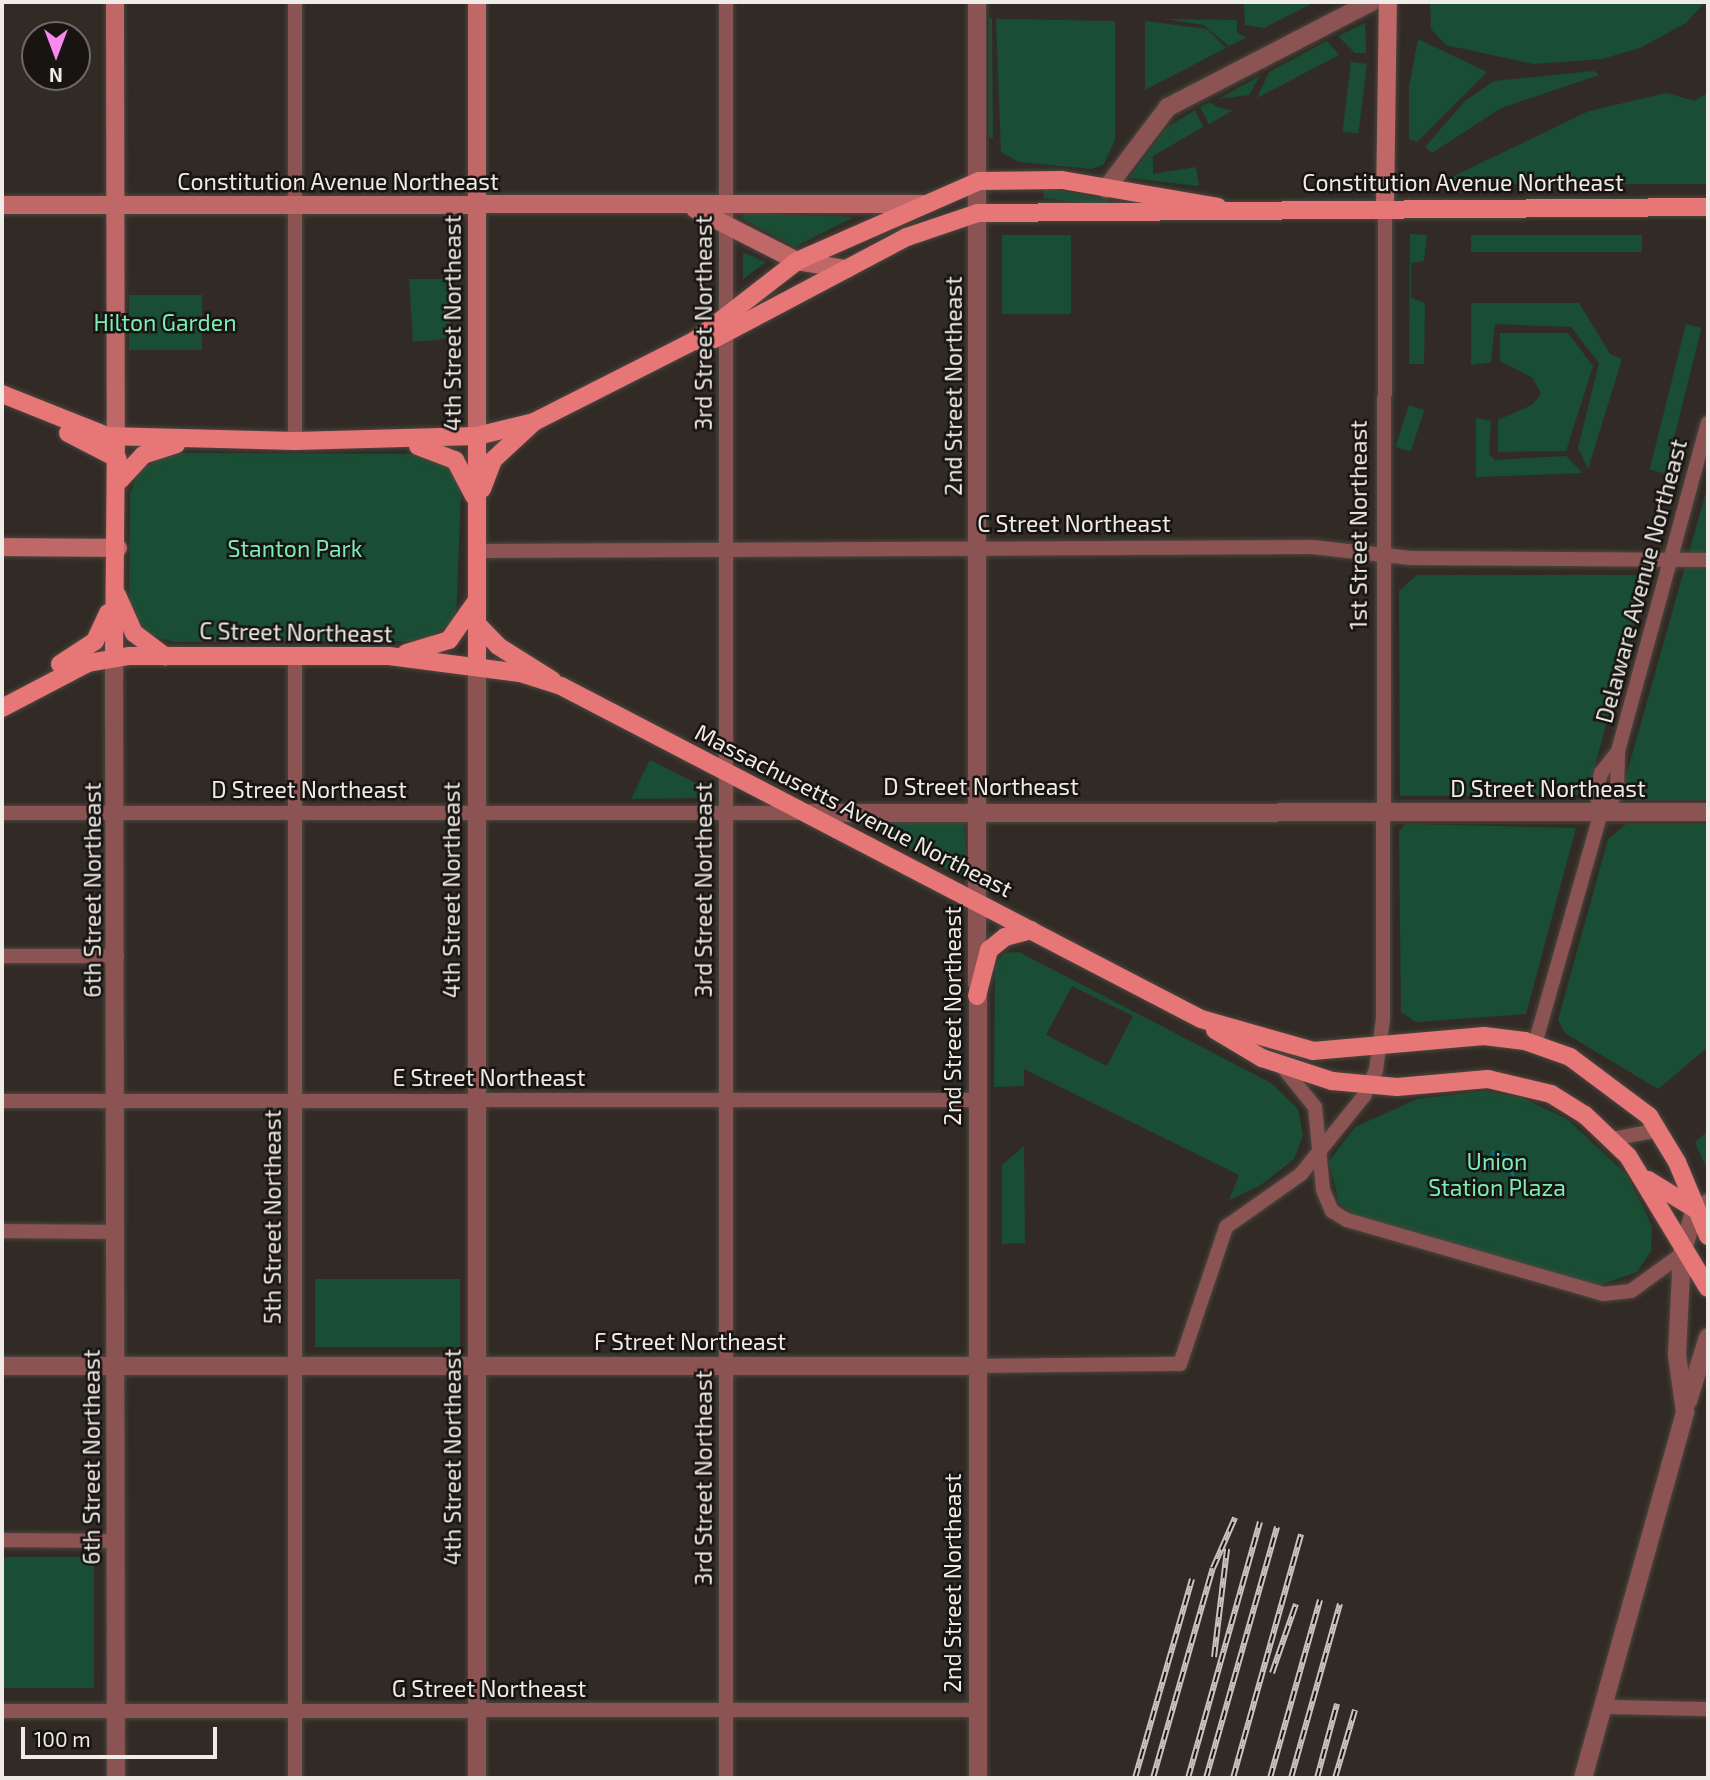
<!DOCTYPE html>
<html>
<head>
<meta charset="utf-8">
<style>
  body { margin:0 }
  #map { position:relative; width:1710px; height:1780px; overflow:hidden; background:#322b25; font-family:"Exo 2",sans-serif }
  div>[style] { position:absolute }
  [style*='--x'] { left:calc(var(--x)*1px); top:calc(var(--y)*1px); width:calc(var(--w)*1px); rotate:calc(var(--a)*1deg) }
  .green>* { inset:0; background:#194e35; transform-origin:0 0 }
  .water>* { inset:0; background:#006e76 }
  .roads { filter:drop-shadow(0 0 2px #4c4640) drop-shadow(0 0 2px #4c4640) }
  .minor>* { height:14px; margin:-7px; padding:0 7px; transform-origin:7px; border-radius:7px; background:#8b5453 }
  .tertiary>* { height:18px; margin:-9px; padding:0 9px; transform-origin:9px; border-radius:9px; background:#8b5453 }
  .secondary>* { height:18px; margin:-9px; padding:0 9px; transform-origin:9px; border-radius:9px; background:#bf6867 }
  .primary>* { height:18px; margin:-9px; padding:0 9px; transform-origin:9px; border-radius:9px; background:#e77676 }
  .rail>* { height:6px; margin-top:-3px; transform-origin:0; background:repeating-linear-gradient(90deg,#171411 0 10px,#c9c4bf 0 20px); box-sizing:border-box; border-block:2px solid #c9c4bf }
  span { translate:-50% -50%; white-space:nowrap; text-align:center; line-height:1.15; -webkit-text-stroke:5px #171411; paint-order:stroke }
  .street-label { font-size:23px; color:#efebe6 }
  .park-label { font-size:23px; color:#7beeb3 }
  .frame { position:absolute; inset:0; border:4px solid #efebe6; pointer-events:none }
  .north { position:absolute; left:21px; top:21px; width:70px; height:70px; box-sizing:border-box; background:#171411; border:2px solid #6d6a66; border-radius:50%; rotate:180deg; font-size:19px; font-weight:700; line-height:28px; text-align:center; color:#efebe6 }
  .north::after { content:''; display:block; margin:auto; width:24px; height:32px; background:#f788ec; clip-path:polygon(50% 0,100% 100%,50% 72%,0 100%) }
  .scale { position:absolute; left:21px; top:1727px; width:196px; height:32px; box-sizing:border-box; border:4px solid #efebe6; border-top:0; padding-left:9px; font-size:21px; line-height:24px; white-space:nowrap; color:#efebe6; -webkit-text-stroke:5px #171411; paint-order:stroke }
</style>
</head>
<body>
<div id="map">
  <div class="green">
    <i style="clip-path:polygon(1244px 2px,1315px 2px,1264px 28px,1245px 25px)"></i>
    <i style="clip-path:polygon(1430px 2px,1705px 2px,1686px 23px,1640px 48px,1602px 59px,1533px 64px,1446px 45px,1431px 29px)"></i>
    <i style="clip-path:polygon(989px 18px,992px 18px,993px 138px,989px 138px)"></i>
    <i style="clip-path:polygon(996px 19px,1115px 21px,1115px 140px,1104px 164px,1092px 169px,1019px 162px,1001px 152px)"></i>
    <i style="clip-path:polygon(1166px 19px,1237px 20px,1237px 32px,1246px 38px,1229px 46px,1204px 25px)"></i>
    <i style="clip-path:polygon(1145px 21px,1207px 29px,1226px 48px,1145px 90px)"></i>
    <i style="clip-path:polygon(1365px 23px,1366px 53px,1355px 53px,1338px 36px)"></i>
    <i style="clip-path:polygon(1418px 39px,1487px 72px,1417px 142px,1409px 139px,1409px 87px)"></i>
    <i style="clip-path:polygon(1327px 41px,1339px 55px,1257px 98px,1269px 72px)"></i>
    <i style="left:1351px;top:62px;width:16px;height:70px;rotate:7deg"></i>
    <i style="clip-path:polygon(1594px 71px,1599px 75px,1501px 108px,1432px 153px,1425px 147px,1465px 101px,1494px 81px)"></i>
    <i style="clip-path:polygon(1260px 76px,1249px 95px,1218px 99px)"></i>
    <i style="clip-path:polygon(1667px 93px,1694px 101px,1708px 93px,1708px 184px,1455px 184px,1452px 177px,1589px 111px)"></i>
    <i style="clip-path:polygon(1210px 102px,1215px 106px,1232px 111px,1209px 124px,1200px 107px)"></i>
    <i style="clip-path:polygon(1195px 110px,1203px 127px,1153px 156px,1153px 174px,1196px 167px,1199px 186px,1129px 178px,1166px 128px)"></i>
    <i style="clip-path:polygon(1044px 188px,1108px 199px,1107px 205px,1043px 198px)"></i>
    <i style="clip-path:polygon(744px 213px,854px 217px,795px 247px,741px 218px)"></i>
    <i style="clip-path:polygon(1410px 234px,1427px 235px,1424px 261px,1411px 263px,1411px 298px,1425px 303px,1424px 364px,1409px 364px)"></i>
    <i style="left:1002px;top:235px;width:69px;height:79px"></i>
    <i style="left:1471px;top:235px;width:171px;height:17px"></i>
    <i style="clip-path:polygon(743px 252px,766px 262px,743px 279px)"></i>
    <i style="clip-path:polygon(409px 279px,450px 279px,450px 335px,444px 339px,413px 342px)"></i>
    <i style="left:129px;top:295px;width:73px;height:55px"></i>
    <i style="clip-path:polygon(1471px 303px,1579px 303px,1610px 354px,1622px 359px,1588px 469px,1578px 448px,1599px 363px,1571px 327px,1495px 324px,1491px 362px,1471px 365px)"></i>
    <i style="left:1686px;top:324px;width:16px;height:150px;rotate:14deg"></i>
    <i style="clip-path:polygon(1500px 333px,1568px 333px,1593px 366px,1566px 451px,1498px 452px,1498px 420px,1532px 405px,1541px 394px,1533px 378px,1500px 361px)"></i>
    <i style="left:1409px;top:405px;width:16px;height:44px;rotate:18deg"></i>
    <i style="clip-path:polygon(1476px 418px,1491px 421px,1489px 454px,1495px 460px,1566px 456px,1583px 473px,1476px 477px)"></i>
    <i style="clip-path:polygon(168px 453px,421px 454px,451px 467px,461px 492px,456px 620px,424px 641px,174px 642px,146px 634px,129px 608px,130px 494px,138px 472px)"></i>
    <i style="clip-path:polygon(1708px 485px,1708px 800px,1632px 800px,1623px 787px)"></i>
    <i style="clip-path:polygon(1417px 575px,1635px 575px,1645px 582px,1587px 795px,1400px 796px,1399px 591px)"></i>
    <i style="clip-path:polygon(650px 760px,708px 789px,707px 798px,631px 799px)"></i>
    <i style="clip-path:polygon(863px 823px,964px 823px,967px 876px,960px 877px)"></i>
    <i style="clip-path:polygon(1406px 824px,1576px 828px,1526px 1014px,1416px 1022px,1401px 1012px,1399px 831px)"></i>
    <i style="clip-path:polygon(1626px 824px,1708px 824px,1708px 1047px,1658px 1089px,1565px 1033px,1558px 1020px,1608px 839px)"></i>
    <i style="clip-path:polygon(evenodd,1019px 952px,1271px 1083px,1298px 1109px,1303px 1135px,1294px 1159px,1261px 1185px,1229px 1200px,1239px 1175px,1024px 1069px,1024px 1086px,994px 1087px,995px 964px,1004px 953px,1019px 952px,1072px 986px,1133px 1016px,1107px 1066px,1046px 1035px,1072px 986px)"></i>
    <i style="clip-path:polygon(1484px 1091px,1520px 1097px,1567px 1119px,1627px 1175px,1652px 1226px,1651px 1251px,1637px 1272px,1598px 1286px,1357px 1217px,1339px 1203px,1329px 1161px,1355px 1127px,1417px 1099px)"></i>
    <i style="clip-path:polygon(1708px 1131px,1708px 1172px,1695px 1142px)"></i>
    <i style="clip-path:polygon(1024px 1146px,1025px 1243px,1002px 1244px,1002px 1165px)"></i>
    <i style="left:315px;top:1279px;width:145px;height:68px"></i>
    <i style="left:2px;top:1557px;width:92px;height:131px"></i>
  </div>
  <div class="water">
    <i style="clip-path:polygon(1492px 1150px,1516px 1156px,1514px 1178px,1501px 1164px,1484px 1169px)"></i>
  </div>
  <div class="roads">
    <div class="minor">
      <i style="--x:295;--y:441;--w:439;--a:-90"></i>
      <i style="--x:477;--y:551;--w:835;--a:-0.27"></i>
      <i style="--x:1312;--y:547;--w:99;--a:6.4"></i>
      <i style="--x:1410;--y:558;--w:298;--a:0.4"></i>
      <i style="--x:1601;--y:812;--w:20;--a:-105"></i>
      <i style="--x:1596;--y:793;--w:21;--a:-76"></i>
      <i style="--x:1601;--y:773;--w:28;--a:-52"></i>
      <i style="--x:1618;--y:751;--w:340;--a:-74.7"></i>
      <i style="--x:2;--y:813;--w:802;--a:0"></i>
      <i style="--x:2;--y:956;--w:115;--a:0"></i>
      <i style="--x:1535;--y:1044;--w:241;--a:-74.1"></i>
      <i style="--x:1601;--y:812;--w:25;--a:-50"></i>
      <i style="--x:1617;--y:793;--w:42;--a:-88.6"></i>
      <i style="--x:1282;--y:1066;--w:53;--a:51.2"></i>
      <i style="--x:1315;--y:1107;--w:83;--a:84.5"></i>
      <i style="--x:1323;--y:1190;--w:23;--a:67"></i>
      <i style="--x:1332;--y:1211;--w:17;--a:31"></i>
      <i style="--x:1347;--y:1220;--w:266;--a:16.1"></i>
      <i style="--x:1603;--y:1294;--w:28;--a:-6"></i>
      <i style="--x:1631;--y:1291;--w:63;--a:-36"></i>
      <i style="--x:2;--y:1101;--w:975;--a:-0.06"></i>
      <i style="--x:1612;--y:1139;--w:48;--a:-10.8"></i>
      <i style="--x:2;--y:1231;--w:114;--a:0.5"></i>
      <i style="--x:976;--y:1366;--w:204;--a:-0.6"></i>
      <i style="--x:1180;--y:1364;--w:145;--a:-71.4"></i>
      <i style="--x:1226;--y:1227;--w:92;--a:-35.2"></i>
      <i style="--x:1301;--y:1174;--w:100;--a:-51.1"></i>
      <i style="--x:1364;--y:1096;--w:29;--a:-65"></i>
      <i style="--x:1376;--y:1070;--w:51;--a:-82.2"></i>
      <i style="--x:1383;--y:1019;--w:812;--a:-89.86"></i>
      <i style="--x:2;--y:1540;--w:113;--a:0.5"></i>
      <i style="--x:1604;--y:1707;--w:104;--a:1.1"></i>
      <i style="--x:2;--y:1711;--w:975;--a:-0.06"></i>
      <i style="--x:295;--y:1778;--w:1122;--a:-90"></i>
      <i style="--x:726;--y:1778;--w:1776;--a:-90"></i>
    </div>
    <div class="tertiary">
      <i style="--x:977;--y:2;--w:1776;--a:89.97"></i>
      <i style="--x:1106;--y:189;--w:103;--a:-52.9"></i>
      <i style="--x:1168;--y:107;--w:229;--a:-27.3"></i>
      <i style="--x:114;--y:658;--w:1120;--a:89.9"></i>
      <i style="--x:477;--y:664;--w:1114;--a:90"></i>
      <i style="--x:806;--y:813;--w:902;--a:-0.06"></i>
      <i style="--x:2;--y:1366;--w:974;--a:0"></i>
      <i style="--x:1688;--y:1401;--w:67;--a:-72.6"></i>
      <i style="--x:1583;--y:1778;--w:380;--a:-74.4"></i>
      <i style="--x:1685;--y:1412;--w:58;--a:-98"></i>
      <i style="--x:1677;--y:1355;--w:101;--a:-87.2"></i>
      <i style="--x:1682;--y:1254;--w:47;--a:-73.9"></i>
      <i style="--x:1695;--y:1209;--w:14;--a:-25"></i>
    </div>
    <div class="secondary">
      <i style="--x:115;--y:2;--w:434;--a:89.9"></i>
      <i style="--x:2;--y:205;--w:920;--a:-0.06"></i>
      <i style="--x:1385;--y:207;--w:205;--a:-89.2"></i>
      <i style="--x:695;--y:209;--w:114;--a:27"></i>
      <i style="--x:797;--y:261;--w:50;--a:9.3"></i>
      <i style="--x:477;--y:436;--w:434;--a:-90"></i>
      <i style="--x:2;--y:547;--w:116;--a:0.5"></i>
    </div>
    <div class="primary">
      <i style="--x:694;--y:341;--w:20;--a:-6"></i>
      <i style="--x:714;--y:339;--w:218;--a:-27.9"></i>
      <i style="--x:907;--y:237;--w:75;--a:-18.7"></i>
      <i style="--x:978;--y:213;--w:730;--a:-0.47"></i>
      <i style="--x:2;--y:394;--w:113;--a:21.8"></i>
      <i style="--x:107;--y:436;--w:188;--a:1.5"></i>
      <i style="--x:295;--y:441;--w:182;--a:-1.6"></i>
      <i style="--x:477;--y:436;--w:59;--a:-13.8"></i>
      <i style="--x:534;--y:422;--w:179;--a:-26.9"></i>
      <i style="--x:694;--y:341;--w:130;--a:-37.8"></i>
      <i style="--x:797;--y:261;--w:199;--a:-23.7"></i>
      <i style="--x:979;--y:181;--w:83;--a:-0.7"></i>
      <i style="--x:1062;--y:180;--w:158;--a:9.8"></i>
      <i style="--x:68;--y:433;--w:56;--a:27.5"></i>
      <i style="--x:477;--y:436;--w:228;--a:90"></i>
      <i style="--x:418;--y:446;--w:40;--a:21"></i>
      <i style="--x:455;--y:460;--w:41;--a:62.2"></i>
      <i style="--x:120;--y:480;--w:34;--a:-47"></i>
      <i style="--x:143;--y:455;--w:35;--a:-18"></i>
      <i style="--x:482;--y:489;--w:31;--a:-69"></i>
      <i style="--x:493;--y:460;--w:56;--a:-42.8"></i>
      <i style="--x:117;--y:595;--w:42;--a:65.9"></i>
      <i style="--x:134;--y:633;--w:39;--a:37"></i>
      <i style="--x:477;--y:624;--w:30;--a:46"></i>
      <i style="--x:498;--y:646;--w:64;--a:32.2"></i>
      <i style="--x:406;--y:653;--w:45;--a:-16.8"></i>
      <i style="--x:449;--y:640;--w:45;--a:-54.9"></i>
      <i style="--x:114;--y:658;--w:222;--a:-89.5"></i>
      <i style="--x:60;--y:664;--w:42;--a:-33.3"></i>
      <i style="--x:95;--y:641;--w:31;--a:-65"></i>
      <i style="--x:2;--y:708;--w:97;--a:-27.6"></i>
      <i style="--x:88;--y:663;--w:42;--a:-9.7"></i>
      <i style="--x:129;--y:656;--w:260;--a:0"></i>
      <i style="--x:389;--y:656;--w:132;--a:7.4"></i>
      <i style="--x:520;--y:673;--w:43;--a:17.6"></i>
      <i style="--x:561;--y:686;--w:721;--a:27.49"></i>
      <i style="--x:1201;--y:1019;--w:116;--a:15.9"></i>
      <i style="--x:1313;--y:1051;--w:172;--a:-5"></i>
      <i style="--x:1484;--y:1036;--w:41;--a:7"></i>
      <i style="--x:1525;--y:1041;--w:48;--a:19.6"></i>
      <i style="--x:1570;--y:1057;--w:99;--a:36.8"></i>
      <i style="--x:1649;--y:1116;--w:54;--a:58.7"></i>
      <i style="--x:1677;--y:1162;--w:80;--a:67.3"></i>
      <i style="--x:977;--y:996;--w:48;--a:-75.4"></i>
      <i style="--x:989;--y:950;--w:21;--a:-39"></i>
      <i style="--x:1005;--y:937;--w:27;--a:-15"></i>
      <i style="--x:1215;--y:1030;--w:55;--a:30.8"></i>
      <i style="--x:1262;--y:1058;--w:74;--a:18.2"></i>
      <i style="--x:1332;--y:1081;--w:65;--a:5.3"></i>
      <i style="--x:1397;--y:1087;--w:91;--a:-5"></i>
      <i style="--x:1488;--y:1079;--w:65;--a:13.4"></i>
      <i style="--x:1551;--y:1094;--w:40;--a:32"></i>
      <i style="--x:1585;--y:1115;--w:59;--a:43.6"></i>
      <i style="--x:1628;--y:1156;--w:154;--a:58.8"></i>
      <i style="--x:1648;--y:1180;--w:55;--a:31.7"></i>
    </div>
  </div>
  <div class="rail">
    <i style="--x:1214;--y:1657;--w:109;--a:-83.1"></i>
    <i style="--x:1272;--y:1673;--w:73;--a:-70.8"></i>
    <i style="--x:1135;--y:1778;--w:207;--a:-74"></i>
    <i style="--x:1153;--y:1778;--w:218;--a:-74.1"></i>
    <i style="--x:1213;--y:1568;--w:55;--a:-66.3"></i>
    <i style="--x:1188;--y:1778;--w:266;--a:-74.3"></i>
    <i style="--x:1206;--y:1778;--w:261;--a:-74.2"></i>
    <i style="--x:1233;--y:1778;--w:253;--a:-74.4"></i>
    <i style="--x:1270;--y:1778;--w:185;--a:-74.3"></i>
    <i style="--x:1291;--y:1778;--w:181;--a:-74.3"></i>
    <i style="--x:1317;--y:1778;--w:77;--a:-74.9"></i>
    <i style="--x:1335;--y:1778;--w:71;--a:-73.6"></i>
  </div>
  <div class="street-label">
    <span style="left:338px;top:181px">Constitution Avenue Northeast</span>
    <span style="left:1463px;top:182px">Constitution Avenue Northeast</span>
    <span style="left:452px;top:323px;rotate:-90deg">4th Street Northeast</span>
    <span style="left:703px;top:323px;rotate:-90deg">3rd Street Northeast</span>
    <span style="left:953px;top:386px;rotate:-90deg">2nd Street Northeast</span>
    <span style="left:1074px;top:523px">C Street Northeast</span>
    <span style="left:1358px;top:525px;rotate:-90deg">1st Street Northeast</span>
    <span style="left:1641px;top:581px;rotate:-75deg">Delaware Avenue Northeast</span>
    <span style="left:296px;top:632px;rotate:1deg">C Street Northeast</span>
    <span style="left:981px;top:786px">D Street Northeast</span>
    <span style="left:1548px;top:788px">D Street Northeast</span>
    <span style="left:309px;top:789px">D Street Northeast</span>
    <span style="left:854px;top:810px;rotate:27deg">Massachusetts Avenue Northeast</span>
    <span style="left:92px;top:890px;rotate:-90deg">6th Street Northeast</span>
    <span style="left:451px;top:890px;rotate:-90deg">4th Street Northeast</span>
    <span style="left:703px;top:890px;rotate:-90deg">3rd Street Northeast</span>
    <span style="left:952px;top:1016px;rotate:-90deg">2nd Street Northeast</span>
    <span style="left:489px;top:1077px">E Street Northeast</span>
    <span style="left:272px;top:1217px;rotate:-90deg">5th Street Northeast</span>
    <span style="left:690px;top:1341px">F Street Northeast</span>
    <span style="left:91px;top:1457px;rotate:-90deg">6th Street Northeast</span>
    <span style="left:452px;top:1457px;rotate:-90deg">4th Street Northeast</span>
    <span style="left:703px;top:1478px;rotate:-90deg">3rd Street Northeast</span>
    <span style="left:952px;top:1583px;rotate:-90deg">2nd Street Northeast</span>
    <span style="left:489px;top:1688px">G Street Northeast</span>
  </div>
  <div class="park-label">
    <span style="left:165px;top:322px">Hilton Garden</span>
    <span style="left:295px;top:548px">Stanton Park</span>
    <span style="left:1497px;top:1174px">Union<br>Station Plaza</span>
  </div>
  <div class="frame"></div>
  <div class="north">N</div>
  <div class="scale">100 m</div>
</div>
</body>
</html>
